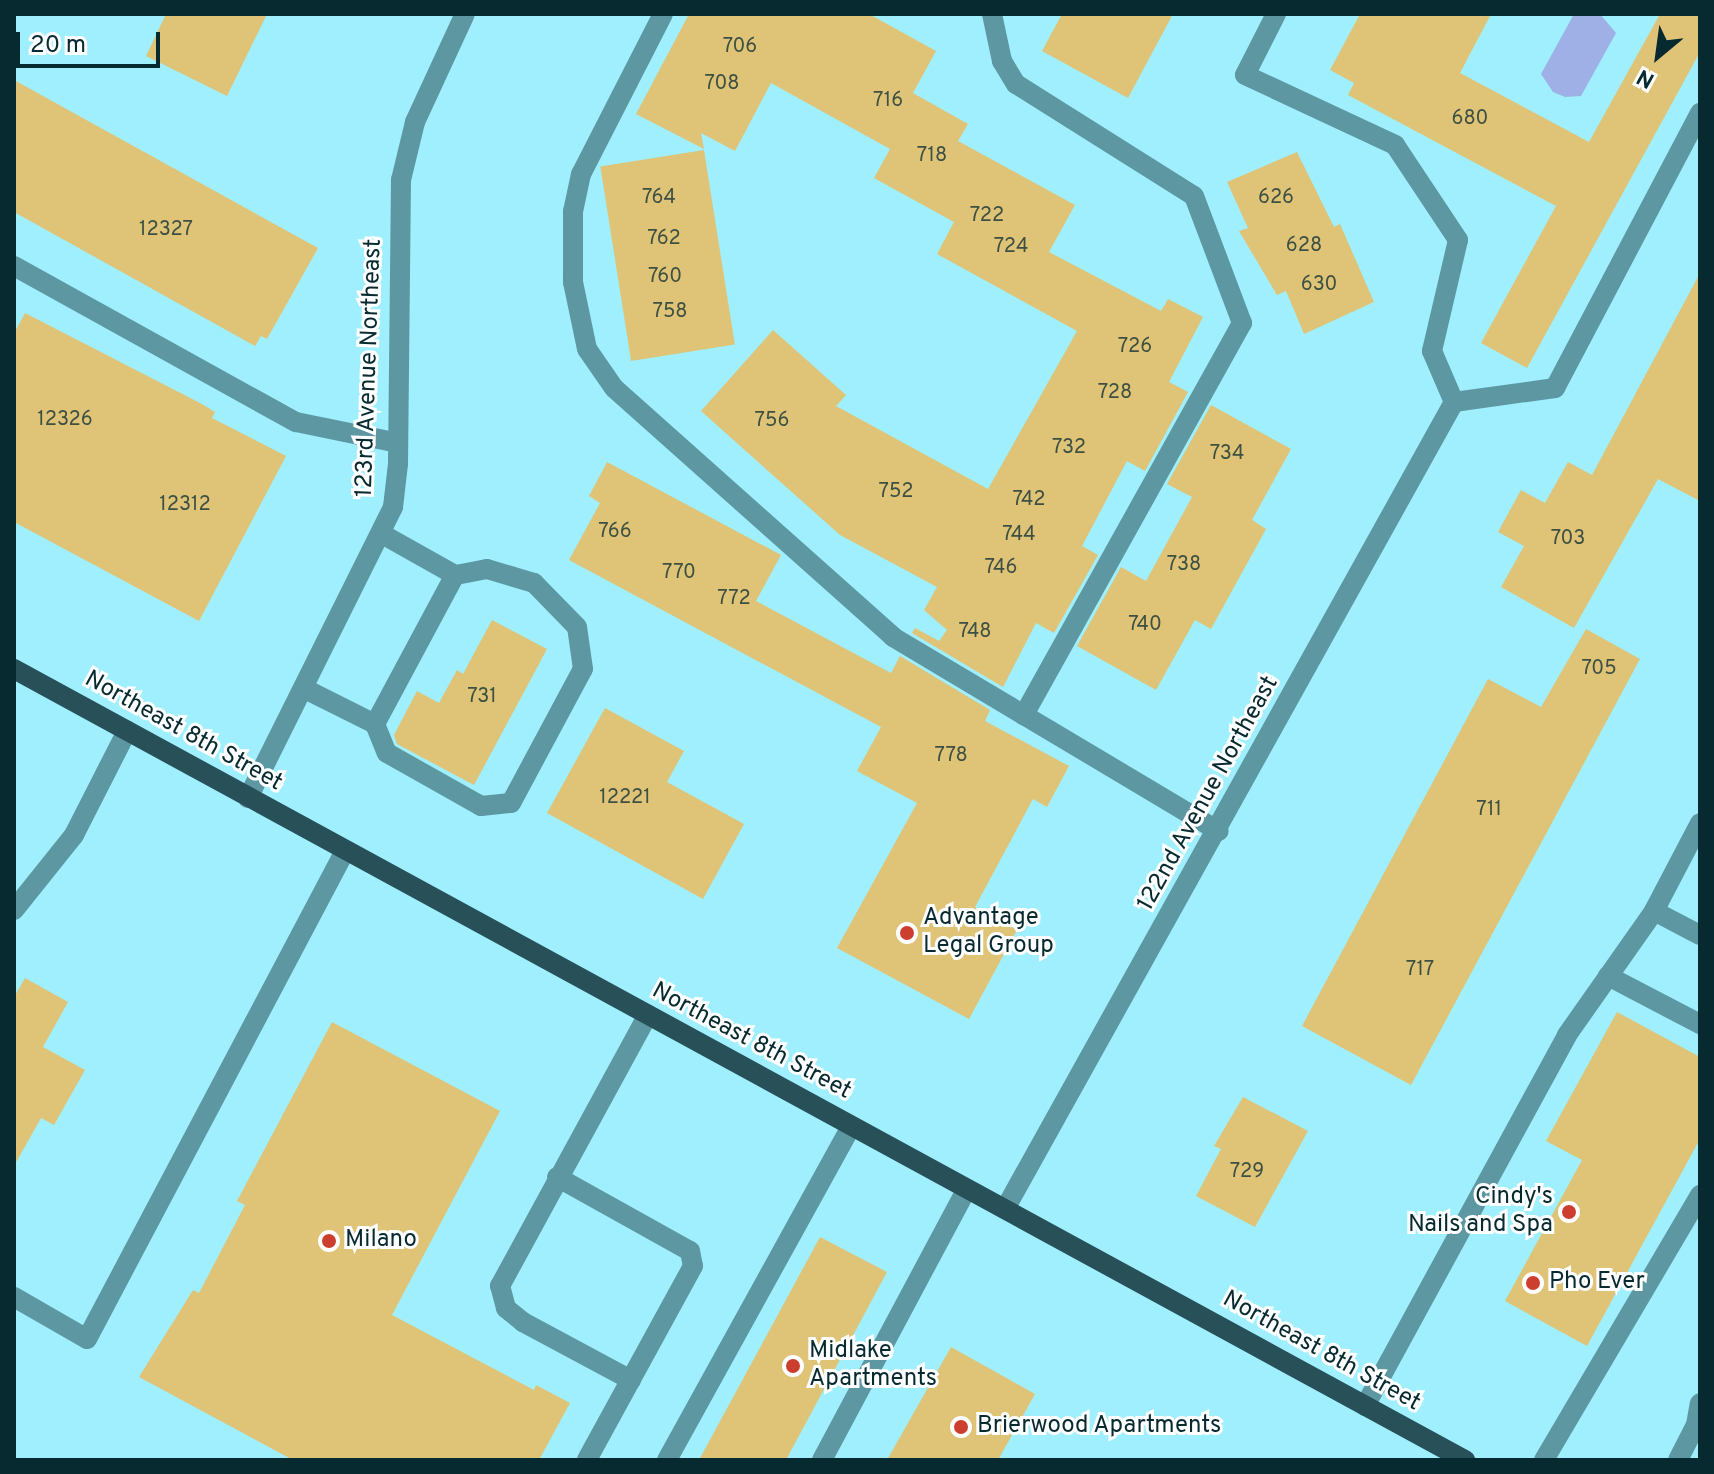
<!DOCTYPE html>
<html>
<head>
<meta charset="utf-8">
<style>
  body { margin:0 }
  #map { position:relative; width:1714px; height:1474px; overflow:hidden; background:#9feffe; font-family:Overpass,sans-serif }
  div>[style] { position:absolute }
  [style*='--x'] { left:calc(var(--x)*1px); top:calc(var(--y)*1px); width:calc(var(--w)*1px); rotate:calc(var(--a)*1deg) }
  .water>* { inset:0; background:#9eb0e6 }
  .building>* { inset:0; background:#dfc377; transform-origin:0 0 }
  .service>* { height:20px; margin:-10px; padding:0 10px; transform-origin:10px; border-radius:10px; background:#5d97a2 }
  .minor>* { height:20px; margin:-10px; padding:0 10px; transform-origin:10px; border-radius:10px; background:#5d97a2 }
  .primary>* { height:20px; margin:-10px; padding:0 10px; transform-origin:10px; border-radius:10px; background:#275058 }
  .dots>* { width:22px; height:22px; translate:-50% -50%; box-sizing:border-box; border:4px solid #fff; border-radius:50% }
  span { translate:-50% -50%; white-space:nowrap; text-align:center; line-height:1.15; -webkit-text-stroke:6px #fff; paint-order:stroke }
  .number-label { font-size:20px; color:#3d5042 }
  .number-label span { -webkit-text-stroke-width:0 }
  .street-label { font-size:24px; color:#072a30 }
  .poi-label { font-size:24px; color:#072a30 }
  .left { translate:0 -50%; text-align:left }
  .right { translate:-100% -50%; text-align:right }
  .frame { position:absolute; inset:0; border:16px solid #072a30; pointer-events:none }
  .north { position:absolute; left:1618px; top:16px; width:80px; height:80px; -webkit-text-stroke:6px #fff; paint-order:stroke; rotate:209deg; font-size:22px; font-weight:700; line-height:32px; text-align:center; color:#072a30 }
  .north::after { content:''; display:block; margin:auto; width:28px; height:36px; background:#072a30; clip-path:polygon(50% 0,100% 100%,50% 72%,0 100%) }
  .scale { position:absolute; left:16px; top:32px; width:144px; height:36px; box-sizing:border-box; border:4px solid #072a30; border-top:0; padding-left:10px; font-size:24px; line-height:28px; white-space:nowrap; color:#072a30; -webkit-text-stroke:6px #fff; paint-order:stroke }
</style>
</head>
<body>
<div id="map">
  <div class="water">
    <i style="clip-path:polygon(1574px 14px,1600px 14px,1616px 33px,1581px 96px,1565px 97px,1553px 92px,1541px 74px)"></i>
  </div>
  <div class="building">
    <i style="clip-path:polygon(166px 14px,267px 14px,227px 96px,146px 56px)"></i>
    <i style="clip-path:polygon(689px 14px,869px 14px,936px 51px,913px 93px,968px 124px,958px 141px,1075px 205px,1049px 252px,1161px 311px,1168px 299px,1203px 317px,1169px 382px,1188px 392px,1145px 471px,1127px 461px,1082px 546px,1098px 555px,1054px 633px,1036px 623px,1003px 687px,912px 633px,915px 628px,939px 641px,947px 630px,924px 610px,937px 587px,840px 535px,701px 411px,773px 330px,846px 395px,836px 406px,988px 489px,1077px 331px,937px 254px,954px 222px,874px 178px,890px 149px,771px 83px,735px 151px,701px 133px,704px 149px,636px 114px)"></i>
    <i style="clip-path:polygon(1062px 14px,1173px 14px,1128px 98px,1042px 51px)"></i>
    <i style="clip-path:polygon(1360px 14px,1491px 14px,1460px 73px,1589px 142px,1660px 14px,1700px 14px,1700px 52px,1527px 368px,1481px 343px,1556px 206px,1348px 95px,1354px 83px,1330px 70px)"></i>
    <i style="clip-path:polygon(14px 80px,318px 248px,267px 339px,261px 336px,255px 346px,14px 212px)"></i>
    <i style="left:704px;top:150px;width:197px;height:105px;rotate:81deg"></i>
    <i style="clip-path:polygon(1297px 152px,1334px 227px,1340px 224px,1374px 302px,1304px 334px,1286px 291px,1277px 295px,1239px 231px,1248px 228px,1227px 182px)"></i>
    <i style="clip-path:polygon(1700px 273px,1700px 501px,1658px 479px,1574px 628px,1501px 587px,1524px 546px,1498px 532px,1521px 490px,1545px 503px,1568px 462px,1592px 475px)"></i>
    <i style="clip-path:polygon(25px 313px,200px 403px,215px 412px,212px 418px,286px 456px,199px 621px,14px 522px,14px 333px)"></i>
    <i style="clip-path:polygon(1211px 405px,1291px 449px,1252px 520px,1266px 529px,1211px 629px,1195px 620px,1156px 690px,1077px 646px,1121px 567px,1146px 581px,1192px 497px,1167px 484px)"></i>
    <i style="clip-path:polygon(607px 462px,781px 555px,756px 601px,891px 673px,900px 656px,990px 710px,985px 721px,1069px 766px,1047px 807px,1033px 799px,975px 907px,1017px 930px,969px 1019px,837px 948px,917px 803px,857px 771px,881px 727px,569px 560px,600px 503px,589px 496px)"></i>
    <i style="clip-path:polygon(492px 620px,547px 649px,474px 785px,397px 744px,394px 735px,417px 691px,439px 703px,457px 670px,463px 674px)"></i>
    <i style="clip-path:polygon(1586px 629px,1640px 659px,1411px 1085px,1302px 1026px,1488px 679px,1541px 707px)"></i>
    <i style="clip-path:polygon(605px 708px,684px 751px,667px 782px,744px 824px,703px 899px,547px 813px)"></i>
    <i style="clip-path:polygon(25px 978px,68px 1002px,43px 1047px,85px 1070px,54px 1125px,41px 1118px,14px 1166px,14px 997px)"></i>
    <i style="clip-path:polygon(1617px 1012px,1700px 1057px,1700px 1139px,1587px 1346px,1505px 1301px,1582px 1160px,1546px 1141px)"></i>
    <i style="clip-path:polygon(332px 1022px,500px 1111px,392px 1315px,534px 1390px,536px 1385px,570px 1403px,539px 1460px,293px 1460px,139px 1377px,193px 1290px,199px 1293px,245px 1205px,237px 1201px)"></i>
    <i style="clip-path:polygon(1243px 1097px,1308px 1131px,1255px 1227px,1196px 1196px,1221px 1149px,1214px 1146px)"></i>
    <i style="clip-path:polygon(820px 1237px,887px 1272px,786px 1460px,699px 1460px)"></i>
    <i style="clip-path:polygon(951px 1347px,1035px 1394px,998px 1460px,887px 1460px)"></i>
  </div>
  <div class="service">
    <i style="--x:663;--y:14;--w:180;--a:117.1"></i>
    <i style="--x:581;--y:174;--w:38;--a:102"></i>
    <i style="--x:573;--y:211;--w:71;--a:90"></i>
    <i style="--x:573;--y:282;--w:68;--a:78.2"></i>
    <i style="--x:587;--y:349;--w:47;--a:55.3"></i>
    <i style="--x:614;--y:388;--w:374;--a:41.7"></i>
    <i style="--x:893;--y:637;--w:379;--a:30.8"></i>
    <i style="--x:992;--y:14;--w:48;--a:78"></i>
    <i style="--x:1002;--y:61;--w:27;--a:59"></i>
    <i style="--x:1016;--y:84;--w:210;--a:32.2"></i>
    <i style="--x:1194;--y:196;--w:136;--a:69.3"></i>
    <i style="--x:1242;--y:323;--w:449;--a:119.1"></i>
    <i style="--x:1276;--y:14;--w:68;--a:116.9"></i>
    <i style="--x:1245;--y:75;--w:166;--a:25"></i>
    <i style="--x:1395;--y:145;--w:114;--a:56.4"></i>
    <i style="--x:1458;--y:240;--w:114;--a:103.2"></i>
    <i style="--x:1432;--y:351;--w:56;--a:66.7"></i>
    <i style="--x:1454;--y:402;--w:102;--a:-7.9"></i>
    <i style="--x:1555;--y:388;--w:311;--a:-62.2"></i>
    <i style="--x:305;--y:689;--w:78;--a:26.6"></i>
    <i style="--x:375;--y:724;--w:31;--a:68"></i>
    <i style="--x:387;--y:753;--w:108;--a:29.4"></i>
    <i style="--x:481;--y:806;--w:30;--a:-6"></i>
    <i style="--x:511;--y:803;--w:152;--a:-61.8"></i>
    <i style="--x:583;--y:669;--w:42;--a:-98.1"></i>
    <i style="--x:577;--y:627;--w:62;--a:-134.3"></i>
    <i style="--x:534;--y:583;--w:49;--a:-163.4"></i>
    <i style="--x:487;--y:569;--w:33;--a:169"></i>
    <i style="--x:455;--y:575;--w:84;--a:-150.7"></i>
    <i style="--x:375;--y:724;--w:169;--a:-61.8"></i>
    <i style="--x:14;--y:910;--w:96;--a:-51.3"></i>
    <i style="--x:74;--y:835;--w:117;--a:-63"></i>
    <i style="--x:1654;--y:911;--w:52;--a:27.6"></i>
    <i style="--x:1608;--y:976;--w:104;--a:27.6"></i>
    <i style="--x:557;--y:1177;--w:152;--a:29.1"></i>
    <i style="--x:690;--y:1251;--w:15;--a:79"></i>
    <i style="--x:693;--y:1266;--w:221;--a:118.7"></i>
    <i style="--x:14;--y:1297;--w:84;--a:29.9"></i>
    <i style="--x:87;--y:1339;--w:552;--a:-62.14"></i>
    <i style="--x:631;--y:1380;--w:123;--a:-151.8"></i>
    <i style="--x:523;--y:1322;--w:22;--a:-141"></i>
    <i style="--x:506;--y:1308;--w:23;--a:-105"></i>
    <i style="--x:500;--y:1286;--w:309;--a:-61.4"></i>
    <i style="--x:1365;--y:1406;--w:422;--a:-61.4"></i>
    <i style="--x:1567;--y:1035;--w:151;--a:-54.9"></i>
    <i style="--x:1654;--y:911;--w:99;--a:-62.4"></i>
    <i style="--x:1696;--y:1425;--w:22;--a:-80"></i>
    <i style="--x:667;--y:1460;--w:381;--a:-61.1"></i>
    <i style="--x:822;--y:1460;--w:307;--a:-61.9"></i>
    <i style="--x:1544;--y:1460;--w:308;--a:-59.5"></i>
    <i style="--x:1678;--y:1460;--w:39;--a:-63"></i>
    <i style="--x:1696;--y:1425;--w:5;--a:37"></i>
  </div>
  <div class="minor">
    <i style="--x:14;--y:266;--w:322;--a:29"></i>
    <i style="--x:296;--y:422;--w:104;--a:11.6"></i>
    <i style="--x:248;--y:798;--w:325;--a:-63.5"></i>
    <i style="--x:393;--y:507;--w:43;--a:-83.4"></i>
    <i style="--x:398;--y:464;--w:284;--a:-89.4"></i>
    <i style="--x:401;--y:180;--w:60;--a:-76.4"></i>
    <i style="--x:415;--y:122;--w:119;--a:-65.2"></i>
    <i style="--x:1005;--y:1209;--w:923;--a:-60.91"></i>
  </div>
  <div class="primary">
    <i style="--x:14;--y:669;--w:1653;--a:28.6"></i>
  </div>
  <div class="dots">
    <i style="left:907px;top:933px;background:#cc3f2f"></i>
    <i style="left:1569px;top:1212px;background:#cc3f2f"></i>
    <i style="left:329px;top:1241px;background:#cc3f2f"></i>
    <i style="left:1533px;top:1283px;background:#cc3f2f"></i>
    <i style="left:793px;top:1366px;background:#cc3f2f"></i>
    <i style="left:961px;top:1427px;background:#cc3f2f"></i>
  </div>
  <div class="number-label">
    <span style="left:740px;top:47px">706</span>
    <span style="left:722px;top:84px">708</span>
    <span style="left:888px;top:101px">716</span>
    <span style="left:1470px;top:119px">680</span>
    <span style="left:932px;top:156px">718</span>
    <span style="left:659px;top:198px">764</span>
    <span style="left:1276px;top:198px">626</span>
    <span style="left:987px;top:216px">722</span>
    <span style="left:166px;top:230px">12327</span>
    <span style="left:664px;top:239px">762</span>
    <span style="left:1304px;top:246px">628</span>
    <span style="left:1011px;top:247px">724</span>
    <span style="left:665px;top:277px">760</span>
    <span style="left:1319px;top:285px">630</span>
    <span style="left:670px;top:312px">758</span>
    <span style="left:1135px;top:347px">726</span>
    <span style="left:1115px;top:393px">728</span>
    <span style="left:65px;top:420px">12326</span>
    <span style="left:772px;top:421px">756</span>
    <span style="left:1069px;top:448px">732</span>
    <span style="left:1227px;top:454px">734</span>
    <span style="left:896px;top:492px">752</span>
    <span style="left:1029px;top:500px">742</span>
    <span style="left:185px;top:505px">12312</span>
    <span style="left:615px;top:532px">766</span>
    <span style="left:1019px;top:535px">744</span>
    <span style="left:1568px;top:539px">703</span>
    <span style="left:1184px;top:565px">738</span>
    <span style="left:1001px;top:568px">746</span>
    <span style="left:679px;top:573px">770</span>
    <span style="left:734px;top:599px">772</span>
    <span style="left:1145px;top:625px">740</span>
    <span style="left:975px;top:632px">748</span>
    <span style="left:1599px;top:669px">705</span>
    <span style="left:482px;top:697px">731</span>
    <span style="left:951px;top:756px">778</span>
    <span style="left:625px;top:798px">12221</span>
    <span style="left:1489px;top:810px">711</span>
    <span style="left:1420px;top:970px">717</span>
    <span style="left:1247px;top:1172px">729</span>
  </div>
  <div class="street-label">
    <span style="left:370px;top:368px;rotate:-88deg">123rd Avenue Northeast</span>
    <span style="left:183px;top:732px;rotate:29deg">Northeast 8th Street</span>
    <span style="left:1209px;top:794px;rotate:-61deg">122nd Avenue Northeast</span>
    <span style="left:751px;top:1042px;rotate:28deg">Northeast 8th Street</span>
    <span style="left:1321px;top:1352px;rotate:29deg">Northeast 8th Street</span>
  </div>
  <div class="poi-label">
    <span class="left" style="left:923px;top:933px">Advantage<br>Legal Group</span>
    <span class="right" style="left:1553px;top:1212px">Cindy's<br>Nails and Spa</span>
    <span class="left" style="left:345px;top:1241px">Milano</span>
    <span class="left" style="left:1549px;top:1283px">Pho Ever</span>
    <span class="left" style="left:809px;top:1366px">Midlake<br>Apartments</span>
    <span class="left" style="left:977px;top:1427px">Brierwood Apartments</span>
  </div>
  <div class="frame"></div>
  <div class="north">N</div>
  <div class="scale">20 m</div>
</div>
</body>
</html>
